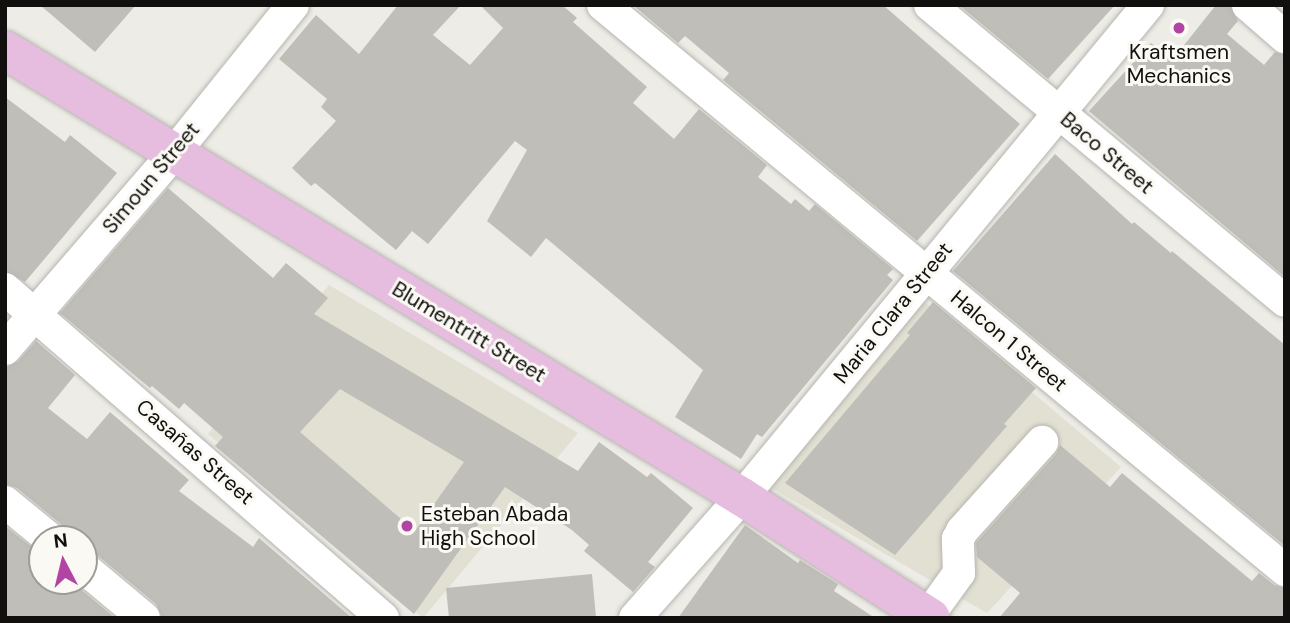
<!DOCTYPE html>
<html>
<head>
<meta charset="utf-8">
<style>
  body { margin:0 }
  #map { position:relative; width:1290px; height:623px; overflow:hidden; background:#edece6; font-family:"DM Sans",sans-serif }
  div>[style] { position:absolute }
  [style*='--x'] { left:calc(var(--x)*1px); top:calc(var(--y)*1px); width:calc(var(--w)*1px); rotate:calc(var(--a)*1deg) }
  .built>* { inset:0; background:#e2e0d3 }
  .building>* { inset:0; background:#bfbeb8 }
  .roads { filter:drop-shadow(0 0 2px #b6b5b0) drop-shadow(0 0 2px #b6b5b0) }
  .minor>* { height:32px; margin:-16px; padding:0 16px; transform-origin:16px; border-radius:16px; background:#fff }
  .major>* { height:38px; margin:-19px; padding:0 19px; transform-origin:19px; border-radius:19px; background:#e6bcdf }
  .dots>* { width:19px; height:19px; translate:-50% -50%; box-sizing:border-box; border:4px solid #faf9f3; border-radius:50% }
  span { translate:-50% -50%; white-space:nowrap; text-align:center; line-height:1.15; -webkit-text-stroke:6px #faf9f3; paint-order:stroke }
  .poi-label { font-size:21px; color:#11100e }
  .left { translate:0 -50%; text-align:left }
  .street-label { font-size:21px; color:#11100e }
  .frame { position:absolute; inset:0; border:7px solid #11100e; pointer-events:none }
  .north { position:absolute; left:28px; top:525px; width:70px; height:70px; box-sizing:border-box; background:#faf9f3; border:2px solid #9d9c97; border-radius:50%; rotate:353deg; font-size:19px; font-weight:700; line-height:28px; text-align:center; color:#11100e }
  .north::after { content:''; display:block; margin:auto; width:24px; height:32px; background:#b245a4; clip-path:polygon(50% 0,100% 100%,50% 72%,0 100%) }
</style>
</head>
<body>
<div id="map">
  <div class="built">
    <i style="clip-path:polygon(329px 285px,578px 433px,423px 618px,208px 434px)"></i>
    <i style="clip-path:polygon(924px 301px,1121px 467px,987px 613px,768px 486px)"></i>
  </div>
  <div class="building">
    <i style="clip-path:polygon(40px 5px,136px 5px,95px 52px)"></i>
    <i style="clip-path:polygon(398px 5px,461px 5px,433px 35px,470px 65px,503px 28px,480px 5px,562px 5px,577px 18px,573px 22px,647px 87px,633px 103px,674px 139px,699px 109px,767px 165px,758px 177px,791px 204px,795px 199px,809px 211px,815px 204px,893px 269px,887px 275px,893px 280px,762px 437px,757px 434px,741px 459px,675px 417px,703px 370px,546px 238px,531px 257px,487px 221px,527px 150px,515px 141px,428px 244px,412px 231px,396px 250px,315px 183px,311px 186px,292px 168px,336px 121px,321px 107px,327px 99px,279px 59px,316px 15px,359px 54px)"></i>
    <i style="clip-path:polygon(633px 5px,883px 5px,1020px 124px,917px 241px,723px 80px,729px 73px,685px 36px,678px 43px)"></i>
    <i style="clip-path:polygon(959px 5px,1115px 5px,1048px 79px)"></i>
    <i style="clip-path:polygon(1216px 5px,1230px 5px,1238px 21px,1227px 34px,1264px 65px,1275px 52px,1285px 55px,1285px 277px,1089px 111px,1151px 43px,1173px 59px)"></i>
    <i style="clip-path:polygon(5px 97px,65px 142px,70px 135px,117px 173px,25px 282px,5px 271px)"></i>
    <i style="clip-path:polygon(1055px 154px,1132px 224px,1134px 222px,1171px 253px,1172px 251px,1285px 345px,1285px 546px,953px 271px)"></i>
    <i style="clip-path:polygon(evenodd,168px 188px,273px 278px,286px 263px,328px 298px,314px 314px,578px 471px,599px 442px,647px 477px,651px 473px,693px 508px,648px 562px,655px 567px,633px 592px,584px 551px,589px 545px,572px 530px,505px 487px,414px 614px,215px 446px,223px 437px,184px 403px,179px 409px,152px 386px,150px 388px,60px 313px,168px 188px,340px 389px,464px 462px,415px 531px,300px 432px,340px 389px)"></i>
    <i style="clip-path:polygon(933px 302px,1036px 388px,1004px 424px,1007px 426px,895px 555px,785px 483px,910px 335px,907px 333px)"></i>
    <i style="clip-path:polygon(36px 341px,75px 375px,48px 408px,87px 439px,110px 412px,189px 480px,179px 491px,253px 547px,259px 538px,352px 618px,162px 618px,156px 604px,96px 554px,84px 550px,84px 539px,68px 539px,62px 525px,17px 488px,5px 484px,5px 368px,18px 361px)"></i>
    <i style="clip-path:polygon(1060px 445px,1110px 487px,1122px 473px,1252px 581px,1259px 573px,1274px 585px,1285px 588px,1285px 618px,999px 618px,1020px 593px,977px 557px,976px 543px,1056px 454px)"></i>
    <i style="clip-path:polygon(745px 525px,798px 563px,800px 560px,838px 584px,834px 591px,875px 618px,678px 618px)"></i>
    <i style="clip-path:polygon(5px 526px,42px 555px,42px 581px,71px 581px,115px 618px,5px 618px)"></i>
    <i style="clip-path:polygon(592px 574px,596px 618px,449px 618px,446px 588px)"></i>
  </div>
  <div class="roads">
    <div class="minor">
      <i style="--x:603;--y:5;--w:886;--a:39.64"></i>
      <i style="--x:930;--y:5;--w:462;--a:39.8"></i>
      <i style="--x:1248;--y:5;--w:49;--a:40.9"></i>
      <i style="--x:5;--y:289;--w:501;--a:41.04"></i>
      <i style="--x:5;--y:349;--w:259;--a:-49.2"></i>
      <i style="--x:174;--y:153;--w:190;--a:-51.2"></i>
      <i style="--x:5;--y:502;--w:58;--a:39.4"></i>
      <i style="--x:84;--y:568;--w:78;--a:39.8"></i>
      <i style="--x:928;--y:616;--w:53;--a:-54.2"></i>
      <i style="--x:959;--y:573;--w:34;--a:-92"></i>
      <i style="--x:958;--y:539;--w:9;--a:-63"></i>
      <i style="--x:962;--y:531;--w:120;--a:-48"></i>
      <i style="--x:635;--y:618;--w:162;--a:-48.5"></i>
      <i style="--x:742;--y:497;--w:638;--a:-50.47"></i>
    </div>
    <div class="major">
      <i style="--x:5;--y:50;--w:862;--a:31.24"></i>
      <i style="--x:742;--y:497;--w:224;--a:32.6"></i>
    </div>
  </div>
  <div class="dots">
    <i style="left:1179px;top:28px;background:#b245a4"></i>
    <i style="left:407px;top:526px;background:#b245a4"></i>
  </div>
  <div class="poi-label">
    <span style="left:1179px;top:64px">Kraftsmen<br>Mechanics</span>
    <span class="left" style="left:421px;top:526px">Esteban Abada<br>High School</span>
  </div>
  <div class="street-label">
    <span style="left:1107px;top:153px;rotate:40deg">Baco Street</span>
    <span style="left:151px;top:178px;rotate:-50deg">Simoun Street</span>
    <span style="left:893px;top:313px;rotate:-51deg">Maria Clara Street</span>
    <span style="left:469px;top:332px;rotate:31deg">Blumentritt Street</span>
    <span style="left:1009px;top:341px;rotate:40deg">Halcon 1 Street</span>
    <span style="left:195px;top:452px;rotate:41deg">Casañas Street</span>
  </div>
  <div class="frame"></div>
  <div class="north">N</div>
</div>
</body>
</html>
